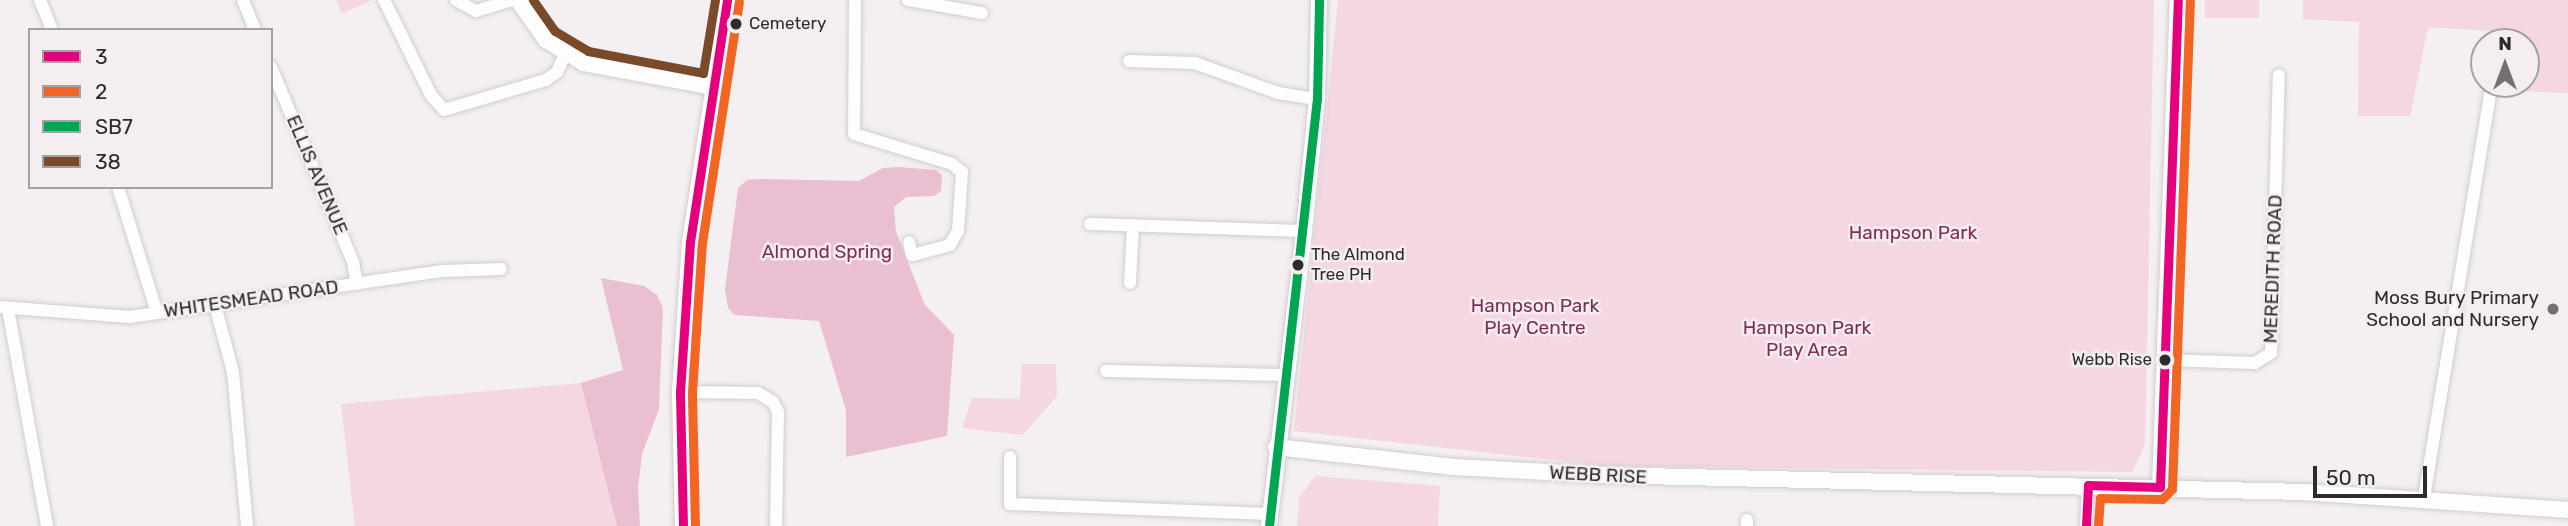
<!DOCTYPE html>
<html>
<head>
<meta charset="utf-8">
<style>
  body { margin:0 }
  #map { position:relative; width:2568px; height:526px; overflow:hidden; background:#f4eff1; font-family:Rubik,sans-serif }
  div>[style] { position:absolute }
  [style*='--x'] { left:calc(var(--x)*1px); top:calc(var(--y)*1px); width:calc(var(--w)*1px); rotate:calc(var(--a)*1deg) }
  .green>* { inset:0; background:#f5d6e3; transform-origin:0 0 }
  .forest>* { inset:0; background:#eabfd1 }
  .roads { filter:drop-shadow(0 0 2px #d0cdce) drop-shadow(0 0 2px #d0cdce) }
  .minor>* { height:12px; margin:-6px; padding:0 6px; transform-origin:6px; border-radius:6px; background:#fdfdfd }
  .tertiary>* { height:16px; margin:-8px; padding:0 8px; transform-origin:8px; border-radius:8px; background:#fdfdfd }
  .bus-1>* { height:9px; margin:-4.5px; padding:0 4.5px; transform-origin:4.5px; border-radius:4.5px; background:#e5007d }
  .bus-2>* { height:9px; margin:-4.5px; padding:0 4.5px; transform-origin:4.5px; border-radius:4.5px; background:#f26522 }
  .bus-3>* { height:9px; margin:-4.5px; padding:0 4.5px; transform-origin:4.5px; border-radius:4.5px; background:#00a651 }
  .bus-4>* { height:9px; margin:-4.5px; padding:0 4.5px; transform-origin:4.5px; border-radius:4.5px; background:#7a4b2a }
  .dots>* { width:19px; height:19px; translate:-50% -50%; box-sizing:border-box; border:4px solid #f5eef1; border-radius:50% }
  span { translate:-50% -50%; white-space:nowrap; text-align:center; line-height:1.15; -webkit-text-stroke:5px #f5eef1; paint-order:stroke }
  .bus-label { font-size:17px; color:#2d2b2c }
  .left { translate:0 -50%; text-align:left }
  .right { translate:-100% -50%; text-align:right }
  .street-label { font-size:19px; color:#2d2b2c }
  .park-label { font-size:19px; color:#802b55 }
  .poi-label { font-size:19px; color:#2d2b2c }
  .legend { position:absolute; left:28px; top:28px; width:245px; height:161px; box-sizing:border-box; background:#f5eef1; border:2px solid #a5a0a2; margin:0; padding:9px 12px; list-style:none; font-size:21px; color:#2d2b2c }
  .legend li { display:flex; align-items:center; gap:14px; height:35px }
  .legend b { width:35px; border:2px solid #a5a0a2 }
  .north { position:absolute; left:2470px; top:28px; width:70px; height:70px; box-sizing:border-box; background:#f5eef1; border:2px solid #a5a0a2; border-radius:50%; rotate:0deg; font-size:19px; font-weight:700; line-height:28px; text-align:center; color:#2d2b2c }
  .north::after { content:''; display:block; margin:auto; width:24px; height:32px; background:#737071; clip-path:polygon(50% 0,100% 100%,50% 72%,0 100%) }
  .scale { position:absolute; left:2313px; top:466px; width:114px; height:32px; box-sizing:border-box; border:4px solid #2d2b2c; border-top:0; padding-left:9px; font-size:21px; line-height:24px; white-space:nowrap; color:#2d2b2c; -webkit-text-stroke:5px #f5eef1; paint-order:stroke }
</style>
</head>
<body>
<div id="map">
  <div class="green">
    <i style="clip-path:polygon(336px 0,372px 0,342px 14px)"></i>
    <i style="clip-path:polygon(1338px 0,2154px 0,2145px 445px,2132px 472px,1607px 466px,1294px 431px)"></i>
    <i style="left:2205px;top:0;width:54px;height:18px"></i>
    <i style="clip-path:polygon(2303px 0,2568px 0,2568px 93px,2513px 91px,2514px 84px,2526px 84px,2526px 42px,2520px 42px,2521px 33px,2428px 27px,2410px 116px,2358px 116px,2359px 22px,2303px 19px)"></i>
    <i style="clip-path:polygon(1022px 364px,1056px 364px,1057px 396px,1023px 435px,962px 428px,972px 398px,1020px 399px)"></i>
    <i style="clip-path:polygon(581px 383px,617px 526px,355px 526px,341px 404px)"></i>
    <i style="clip-path:polygon(1315px 476px,1440px 486px,1438px 526px,1297px 526px,1299px 498px)"></i>
  </div>
  <div class="forest">
    <i style="clip-path:polygon(899px 167px,936px 170px,942px 175px,941px 191px,934px 196px,906px 197px,894px 207px,896px 232px,925px 305px,954px 335px,947px 436px,846px 457px,846px 410px,819px 321px,734px 315px,728px 308px,725px 289px,738px 188px,747px 180px,758px 179px,859px 181px,883px 168px)"></i>
    <i style="clip-path:polygon(601px 278px,644px 286px,657px 295px,663px 308px,659px 409px,642px 454px,638px 488px,640px 526px,617px 526px,581px 383px,623px 370px)"></i>
  </div>
  <div class="roads">
    <div class="minor">
      <i style="--x:40;--y:0;--w:32;--a:68"></i>
      <i style="--x:243;--y:0;--w:32;--a:68"></i>
      <i style="--x:384;--y:0;--w:106;--a:63.7"></i>
      <i style="--x:431;--y:95;--w:20;--a:49"></i>
      <i style="--x:444;--y:110;--w:106;--a:-16.4"></i>
      <i style="--x:546;--y:80;--w:14;--a:-36"></i>
      <i style="--x:557;--y:72;--w:20;--a:-66"></i>
      <i style="--x:456;--y:0;--w:23;--a:29"></i>
      <i style="--x:476;--y:11;--w:38;--a:-17"></i>
      <i style="--x:855;--y:0;--w:134;--a:90.4"></i>
      <i style="--x:854;--y:134;--w:102;--a:17"></i>
      <i style="--x:952;--y:164;--w:13;--a:39"></i>
      <i style="--x:962;--y:172;--w:59;--a:93.9"></i>
      <i style="--x:958;--y:231;--w:16;--a:120"></i>
      <i style="--x:950;--y:245;--w:39;--a:165"></i>
      <i style="--x:912;--y:255;--w:13;--a:-103"></i>
      <i style="--x:908;--y:0;--w:75;--a:10"></i>
      <i style="--x:2499;--y:42;--w:4;--a:-76"></i>
      <i style="--x:1129;--y:61;--w:66;--a:1.7"></i>
      <i style="--x:1195;--y:63;--w:88;--a:19.9"></i>
      <i style="--x:1278;--y:93;--w:39;--a:9"></i>
      <i style="--x:271;--y:67;--w:212;--a:67.2"></i>
      <i style="--x:353;--y:262;--w:22;--a:80"></i>
      <i style="--x:118;--y:187;--w:132;--a:72.8"></i>
      <i style="--x:1090;--y:224;--w:214;--a:1.9"></i>
      <i style="--x:1130;--y:283;--w:58;--a:-87"></i>
      <i style="--x:215;--y:305;--w:69;--a:75"></i>
      <i style="--x:233;--y:372;--w:155;--a:84.8"></i>
      <i style="--x:0;--y:307;--w:130;--a:4.4"></i>
      <i style="--x:130;--y:317;--w:316;--a:-8.4"></i>
      <i style="--x:443;--y:271;--w:58;--a:-2"></i>
      <i style="--x:8;--y:309;--w:220;--a:79.8"></i>
      <i style="--x:2164;--y:360;--w:91;--a:1.9"></i>
      <i style="--x:2255;--y:363;--w:19;--a:-32"></i>
      <i style="--x:2271;--y:353;--w:278;--a:-88.4"></i>
      <i style="--x:1106;--y:371;--w:179;--a:1.3"></i>
      <i style="--x:680;--y:392;--w:78;--a:0.7"></i>
      <i style="--x:758;--y:393;--w:17;--a:31"></i>
      <i style="--x:773;--y:402;--w:11;--a:63"></i>
      <i style="--x:778;--y:412;--w:114;--a:91"></i>
      <i style="--x:1010;--y:457;--w:47;--a:90"></i>
      <i style="--x:1010;--y:504;--w:260;--a:2.2"></i>
      <i style="--x:2424;--y:498;--w:420;--a:-80.7"></i>
      <i style="--x:1747;--y:526;--w:6;--a:-90"></i>
      <i style="--x:2086;--y:526;--w:41;--a:-87.2"></i>
    </div>
    <div class="tertiary">
      <i style="--x:518;--y:0;--w:49;--a:55"></i>
      <i style="--x:546;--y:40;--w:44;--a:31.2"></i>
      <i style="--x:584;--y:63;--w:131;--a:10.5"></i>
      <i style="--x:1276;--y:447;--w:179;--a:6.4"></i>
      <i style="--x:1454;--y:467;--w:149;--a:3.1"></i>
      <i style="--x:1603;--y:475;--w:701;--a:1.39"></i>
      <i style="--x:2304;--y:492;--w:265;--a:3.9"></i>
      <i style="--x:2160;--y:487;--w:487;--a:-87.9"></i>
      <i style="--x:683;--y:526;--w:134;--a:-91.3"></i>
      <i style="--x:680;--y:392;--w:150;--a:-86.2"></i>
      <i style="--x:690;--y:242;--w:245;--a:-81.3"></i>
      <i style="--x:1269;--y:526;--w:297;--a:-83.2"></i>
      <i style="--x:1304;--y:231;--w:133;--a:-84.4"></i>
      <i style="--x:1317;--y:99;--w:99;--a:-88.8"></i>
    </div>
  </div>
  <div class="bus-1">
    <i style="--x:683;--y:526;--w:134;--a:-91.3"></i>
    <i style="--x:680;--y:392;--w:150;--a:-86.2"></i>
    <i style="--x:690;--y:242;--w:245;--a:-81.3"></i>
    <i style="--x:2086;--y:526;--w:41;--a:-87.2"></i>
    <i style="--x:2088;--y:485;--w:72;--a:1.6"></i>
    <i style="--x:2160;--y:487;--w:487;--a:-87.9"></i>
  </div>
  <div class="bus-2">
    <i style="--x:695;--y:526;--w:134;--a:-91.3"></i>
    <i style="--x:692;--y:392;--w:149;--a:-86.2"></i>
    <i style="--x:702;--y:243;--w:244;--a:-81.3"></i>
    <i style="--x:2098;--y:526;--w:28;--a:-86"></i>
    <i style="--x:2100;--y:498;--w:62;--a:0.9"></i>
    <i style="--x:2162;--y:499;--w:14;--a:-45"></i>
    <i style="--x:2172;--y:489;--w:489;--a:-87.9"></i>
  </div>
  <div class="bus-3">
    <i style="--x:1269;--y:526;--w:430;--a:-83.6"></i>
    <i style="--x:1317;--y:99;--w:99;--a:-88.8"></i>
  </div>
  <div class="bus-4">
    <i style="--x:533;--y:0;--w:38;--a:55"></i>
    <i style="--x:555;--y:31;--w:39;--a:31"></i>
    <i style="--x:588;--y:51;--w:117;--a:10.8"></i>
    <i style="--x:703;--y:73;--w:74;--a:-80.7"></i>
  </div>
  <div class="dots">
    <i style="left:736px;top:24px;background:#2d2b2c"></i>
    <i style="left:1298px;top:265px;background:#2d2b2c"></i>
    <i style="left:2553px;top:309px;background:#737071"></i>
    <i style="left:2165px;top:360px;background:#2d2b2c"></i>
  </div>
  <div class="bus-label">
    <span class="left" style="left:749px;top:24px">Cemetery</span>
    <span class="left" style="left:1311px;top:265px">The Almond<br>Tree PH</span>
    <span class="right" style="left:2152px;top:360px">Webb Rise</span>
  </div>
  <div class="street-label">
    <span style="left:317px;top:175px;rotate:67deg">ELLIS AVENUE</span>
    <span style="left:2273px;top:269px;rotate:-88deg">MEREDITH ROAD</span>
    <span style="left:251px;top:299px;rotate:-8deg">WHITESMEAD ROAD</span>
    <span style="left:1598px;top:475px;rotate:3deg">WEBB RISE</span>
  </div>
  <div class="park-label">
    <span style="left:1913px;top:233px">Hampson Park</span>
    <span style="left:827px;top:252px">Almond Spring</span>
    <span style="left:1535px;top:317px">Hampson Park<br>Play Centre</span>
    <span style="left:1807px;top:339px">Hampson Park<br>Play Area</span>
  </div>
  <div class="poi-label">
    <span class="right" style="left:2539px;top:309px">Moss Bury Primary<br>School and Nursery</span>
  </div>
  <ul class="legend">
  <li><b style="height:9px;background:#e5007d"></b>3</li>
  <li><b style="height:9px;background:#f26522"></b>2</li>
  <li><b style="height:9px;background:#00a651"></b>SB7</li>
  <li><b style="height:9px;background:#7a4b2a"></b>38</li>
  </ul>
  <div class="north">N</div>
  <div class="scale">50 m</div>
</div>
</body>
</html>
